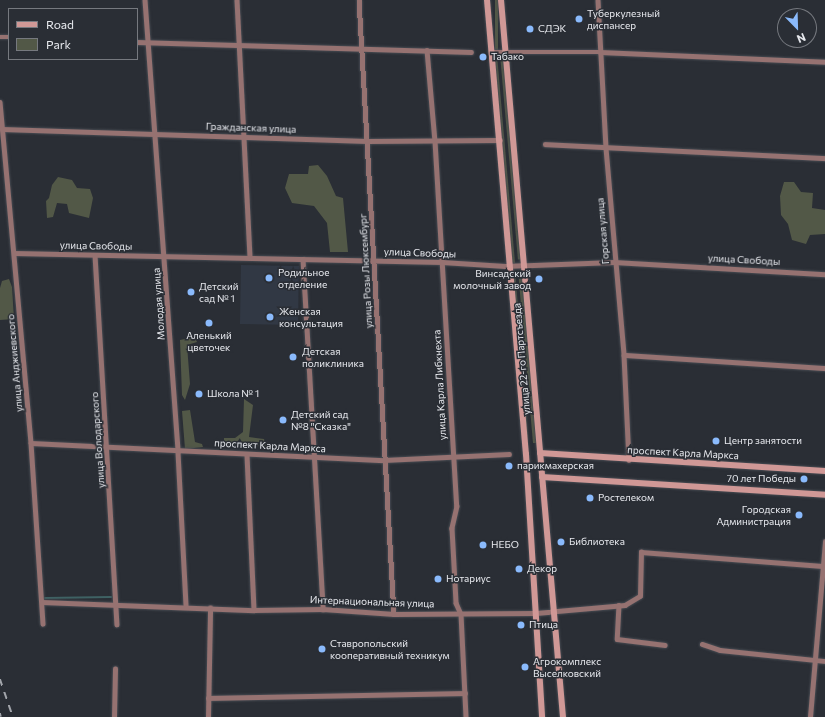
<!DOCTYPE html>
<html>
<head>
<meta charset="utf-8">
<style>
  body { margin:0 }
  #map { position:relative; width:825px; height:717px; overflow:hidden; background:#2a2e35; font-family:Commissioner,sans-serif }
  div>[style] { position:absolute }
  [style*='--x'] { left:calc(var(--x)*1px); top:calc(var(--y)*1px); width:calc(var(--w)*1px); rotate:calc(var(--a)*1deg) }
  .built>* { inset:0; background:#313844; transform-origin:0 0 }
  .green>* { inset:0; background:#525847; transform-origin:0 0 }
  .stream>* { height:1.5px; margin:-0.75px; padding:0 0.75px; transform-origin:0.75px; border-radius:0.75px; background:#3f6264 }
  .roads { filter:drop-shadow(0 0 1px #484c53) drop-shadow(0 0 1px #484c53) }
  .street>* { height:4.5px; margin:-2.25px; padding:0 2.25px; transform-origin:2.25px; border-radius:2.25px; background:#967271 }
  .secondary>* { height:6px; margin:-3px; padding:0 3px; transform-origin:3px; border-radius:3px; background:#d09896 }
  .rail>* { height:1.5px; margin-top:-0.75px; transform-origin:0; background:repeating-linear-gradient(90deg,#a2a5ab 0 7px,transparent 0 14px) }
  .dots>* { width:11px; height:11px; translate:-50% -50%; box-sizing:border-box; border:2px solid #2a2e35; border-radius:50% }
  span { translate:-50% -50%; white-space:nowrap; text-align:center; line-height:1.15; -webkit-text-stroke:3px #2a2e35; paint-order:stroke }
  .poi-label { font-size:10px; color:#e7e9ee }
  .left { translate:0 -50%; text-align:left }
  .right { translate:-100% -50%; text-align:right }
  .street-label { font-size:10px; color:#e7e9ee }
  .legend { position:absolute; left:8px; top:8px; width:130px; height:52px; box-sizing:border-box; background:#2a2e35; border:1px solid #76797f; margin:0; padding:5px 7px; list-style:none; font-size:12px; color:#e7e9ee }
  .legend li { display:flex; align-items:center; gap:8px; height:20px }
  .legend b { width:20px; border:1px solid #76797f }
  .north { position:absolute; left:777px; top:8px; width:40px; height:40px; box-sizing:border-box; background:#2a2e35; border:1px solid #76797f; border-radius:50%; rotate:157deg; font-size:11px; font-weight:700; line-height:16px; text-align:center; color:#e7e9ee }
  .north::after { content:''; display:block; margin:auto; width:14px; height:18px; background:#8abafc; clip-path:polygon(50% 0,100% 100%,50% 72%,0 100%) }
</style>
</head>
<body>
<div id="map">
  <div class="built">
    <i style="left:241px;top:265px;width:58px;height:59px;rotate:1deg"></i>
  </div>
  <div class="green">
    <i style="left:495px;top:0;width:3px;height:51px"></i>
    <i style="left:503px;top:54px;width:206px;height:3px;rotate:85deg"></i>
    <i style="clip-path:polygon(497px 55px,515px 263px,512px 263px,495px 56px)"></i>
    <i style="clip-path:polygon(318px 165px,327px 176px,336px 196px,343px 198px,348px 252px,330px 252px,327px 223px,314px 206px,292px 203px,285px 188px,289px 174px,308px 174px,309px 166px)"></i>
    <i style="clip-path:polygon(58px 177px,72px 180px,77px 188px,90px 189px,93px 198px,89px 218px,69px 213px,67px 204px,57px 203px,53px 217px,47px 218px,46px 201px,49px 198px,52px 185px)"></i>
    <i style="clip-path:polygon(784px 182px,794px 182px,801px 192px,813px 193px,812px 208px,825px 210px,825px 234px,810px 235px,806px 244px,792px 240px,788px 224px,781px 215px,780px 196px)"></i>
    <i style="clip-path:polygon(515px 270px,528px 437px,526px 442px,512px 272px)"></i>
    <i style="clip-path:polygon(518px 270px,522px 275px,536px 443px,533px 443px)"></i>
    <i style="clip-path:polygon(9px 279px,12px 287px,14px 319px,0 320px,0 288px,2px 281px)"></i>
    <i style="clip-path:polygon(195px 337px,197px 342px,187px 345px,190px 384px,185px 400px,182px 395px,180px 340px)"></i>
    <i style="clip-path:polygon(244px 399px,253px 405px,249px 437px,264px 439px,266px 446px,224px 447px,224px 438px,235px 438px,243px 432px)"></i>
    <i style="clip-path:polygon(190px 410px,195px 442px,202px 444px,203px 447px,185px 449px,182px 411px)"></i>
  </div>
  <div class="stream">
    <i style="--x:45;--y:598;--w:66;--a:-0.9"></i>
  </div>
  <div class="roads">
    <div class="street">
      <i style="--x:145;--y:0;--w:453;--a:85.8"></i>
      <i style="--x:178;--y:452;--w:155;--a:87"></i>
      <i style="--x:237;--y:0;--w:258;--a:87.1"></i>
      <i style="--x:359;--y:0;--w:615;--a:86.74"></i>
      <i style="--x:598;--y:0;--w:148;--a:86.9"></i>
      <i style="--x:606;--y:148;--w:208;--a:85"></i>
      <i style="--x:624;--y:355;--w:105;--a:87.3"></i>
      <i style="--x:0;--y:37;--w:9;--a:0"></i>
      <i style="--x:137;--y:42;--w:334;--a:1.7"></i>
      <i style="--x:427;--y:50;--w:91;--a:85"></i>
      <i style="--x:435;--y:141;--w:366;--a:86.6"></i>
      <i style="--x:457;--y:506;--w:23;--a:103"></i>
      <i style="--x:452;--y:528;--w:75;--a:86.9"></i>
      <i style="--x:456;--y:603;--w:12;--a:66"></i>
      <i style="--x:461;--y:614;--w:103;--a:87.2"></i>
      <i style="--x:492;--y:52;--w:108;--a:0"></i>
      <i style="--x:600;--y:52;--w:225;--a:2.5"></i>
      <i style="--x:0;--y:102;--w:342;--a:84.8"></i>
      <i style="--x:31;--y:443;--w:181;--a:86.2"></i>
      <i style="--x:2;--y:129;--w:365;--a:1.9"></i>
      <i style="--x:367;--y:141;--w:133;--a:-0.4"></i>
      <i style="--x:545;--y:144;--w:280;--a:2.9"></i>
      <i style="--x:14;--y:253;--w:428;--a:1.2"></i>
      <i style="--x:442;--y:262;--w:63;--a:3.6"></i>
      <i style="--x:505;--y:266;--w:109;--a:-2.1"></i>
      <i style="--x:614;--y:262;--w:211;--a:3.3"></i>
      <i style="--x:95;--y:255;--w:370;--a:86.6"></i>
      <i style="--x:303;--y:259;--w:351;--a:86.7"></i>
      <i style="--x:624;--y:355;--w:201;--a:3.7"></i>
      <i style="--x:31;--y:443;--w:353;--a:2.8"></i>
      <i style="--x:384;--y:460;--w:125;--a:-2.7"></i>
      <i style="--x:247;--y:455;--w:155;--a:87.4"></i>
      <i style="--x:42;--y:602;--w:212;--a:2.2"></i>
      <i style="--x:254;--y:610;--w:69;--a:-0.8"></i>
      <i style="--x:323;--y:609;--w:71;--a:4"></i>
      <i style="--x:394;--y:614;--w:142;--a:-0.4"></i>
      <i style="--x:536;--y:613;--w:89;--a:-5.1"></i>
      <i style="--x:625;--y:605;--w:17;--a:-31"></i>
      <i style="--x:640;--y:596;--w:44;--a:-88.7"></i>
      <i style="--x:641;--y:552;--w:185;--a:4.4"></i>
      <i style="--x:619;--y:605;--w:34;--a:93"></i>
      <i style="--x:617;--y:639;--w:48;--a:7.1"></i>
      <i style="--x:702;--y:644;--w:19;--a:18"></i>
      <i style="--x:720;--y:650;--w:106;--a:6"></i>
      <i style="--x:208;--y:698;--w:257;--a:-1.1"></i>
      <i style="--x:114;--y:717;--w:48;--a:-88.8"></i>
      <i style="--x:208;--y:717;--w:109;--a:-88.9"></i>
      <i style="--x:810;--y:717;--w:176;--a:-85.1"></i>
    </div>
    <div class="secondary">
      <i style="--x:487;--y:0;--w:456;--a:85.1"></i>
      <i style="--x:526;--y:454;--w:263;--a:86.5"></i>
      <i style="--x:501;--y:0;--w:720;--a:85.06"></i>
      <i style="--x:540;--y:453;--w:286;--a:3.6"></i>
      <i style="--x:542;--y:477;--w:284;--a:3.6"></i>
    </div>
  </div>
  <div class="rail">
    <i style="--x:0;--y:679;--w:40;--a:71.1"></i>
    <i style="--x:0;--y:713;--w:4;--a:76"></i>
  </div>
  <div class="dots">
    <i style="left:579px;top:19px;background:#8abafc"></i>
    <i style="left:530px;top:29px;background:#8abafc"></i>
    <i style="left:483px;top:57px;background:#8abafc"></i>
    <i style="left:269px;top:278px;background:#8abafc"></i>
    <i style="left:539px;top:279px;background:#8abafc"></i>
    <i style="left:191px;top:292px;background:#8abafc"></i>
    <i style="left:270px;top:317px;background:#8abafc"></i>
    <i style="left:209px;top:323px;background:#8abafc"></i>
    <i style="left:293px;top:357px;background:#8abafc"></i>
    <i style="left:199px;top:394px;background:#8abafc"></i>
    <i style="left:283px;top:420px;background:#8abafc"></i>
    <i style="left:716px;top:441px;background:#8abafc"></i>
    <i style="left:509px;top:466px;background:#8abafc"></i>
    <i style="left:804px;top:479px;background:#8abafc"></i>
    <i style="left:590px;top:498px;background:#8abafc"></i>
    <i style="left:799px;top:515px;background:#8abafc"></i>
    <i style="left:561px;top:542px;background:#8abafc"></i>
    <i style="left:483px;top:545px;background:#8abafc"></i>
    <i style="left:519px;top:569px;background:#8abafc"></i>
    <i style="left:438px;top:579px;background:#8abafc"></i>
    <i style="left:521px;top:625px;background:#8abafc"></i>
    <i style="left:322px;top:649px;background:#8abafc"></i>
    <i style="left:525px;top:667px;background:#8abafc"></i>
  </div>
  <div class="poi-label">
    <span class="left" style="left:587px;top:19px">Туберкулезный<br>диспансер</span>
    <span class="left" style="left:538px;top:29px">СДЭК</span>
    <span class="left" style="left:491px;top:57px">Табако</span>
    <span class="left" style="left:278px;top:278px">Родильное<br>отделение</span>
    <span class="right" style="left:531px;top:279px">Винсадский<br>молочный завод</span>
    <span class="left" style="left:199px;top:292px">Детский<br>сад № 1</span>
    <span class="left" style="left:279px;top:317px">Женская<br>консультация</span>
    <span style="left:209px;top:341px">Аленький<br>цветочек</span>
    <span class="left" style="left:302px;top:357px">Детская<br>поликлиника</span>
    <span class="left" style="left:207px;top:394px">Школа № 1</span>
    <span class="left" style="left:291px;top:420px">Детский сад<br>№8 "Сказка"</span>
    <span class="left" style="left:724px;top:441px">Центр занятости</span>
    <span class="left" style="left:517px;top:466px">парикмахерская</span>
    <span class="right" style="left:796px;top:479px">70 лет Победы</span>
    <span class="left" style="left:598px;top:498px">Ростелеком</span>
    <span class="right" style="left:791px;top:515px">Городская<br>Администрация</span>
    <span class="left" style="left:569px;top:542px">Библиотека</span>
    <span class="left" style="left:491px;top:545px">НЕБО</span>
    <span class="left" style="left:527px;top:569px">Декор</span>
    <span class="left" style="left:446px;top:579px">Нотариус</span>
    <span class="left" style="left:529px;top:625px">Птица</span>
    <span class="left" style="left:330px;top:649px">Ставропольский<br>кооперативный техникум</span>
    <span class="left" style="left:533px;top:667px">Агрокомплекс<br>Выселковский</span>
  </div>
  <div class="street-label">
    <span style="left:251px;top:128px;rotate:2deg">Гражданская улица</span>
    <span style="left:603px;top:231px;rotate:-95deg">Горская улица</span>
    <span style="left:96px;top:246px;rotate:1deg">улица Свободы</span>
    <span style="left:420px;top:253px;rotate:2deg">улица Свободы</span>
    <span style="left:744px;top:260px;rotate:3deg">улица Свободы</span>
    <span style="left:366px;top:271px;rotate:-93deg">улица Розы Люксембург</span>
    <span style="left:159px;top:304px;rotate:-94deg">Молодая улица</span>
    <span style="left:522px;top:359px;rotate:-95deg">улица 22-го Партсъезда</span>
    <span style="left:15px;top:363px;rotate:-95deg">улица Анджиевского</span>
    <span style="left:440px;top:385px;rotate:-93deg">улица Карла Либкнехта</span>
    <span style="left:98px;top:440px;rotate:-94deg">улица Володарского</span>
    <span style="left:270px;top:446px;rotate:3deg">проспект Карла Маркса</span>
    <span style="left:683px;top:453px;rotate:3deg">проспект Карла Маркса</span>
    <span style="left:372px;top:602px;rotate:2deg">Интернациональная улица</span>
  </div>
  <ul class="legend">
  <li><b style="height:5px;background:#d09896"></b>Road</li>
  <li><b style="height:11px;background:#525847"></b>Park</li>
  </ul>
  <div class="north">N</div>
</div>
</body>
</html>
